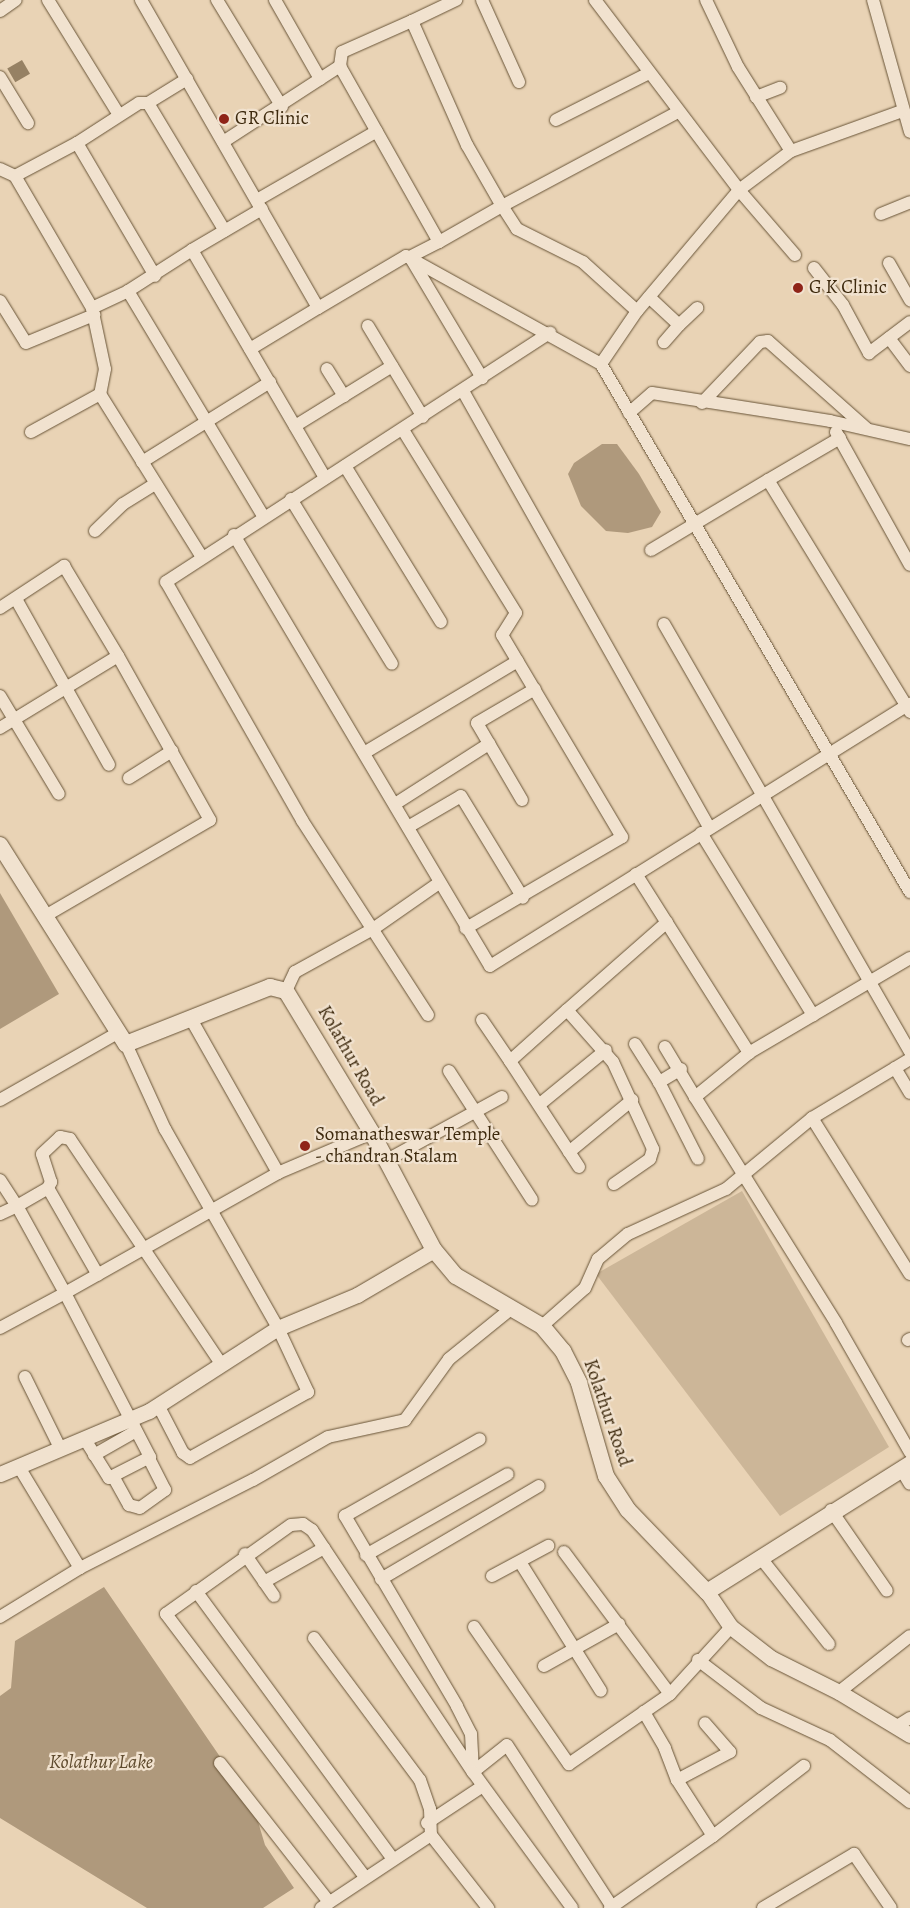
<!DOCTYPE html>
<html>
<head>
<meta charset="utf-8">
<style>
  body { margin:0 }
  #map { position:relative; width:910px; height:1908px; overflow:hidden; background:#e9d3b5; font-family:Alegreya,serif }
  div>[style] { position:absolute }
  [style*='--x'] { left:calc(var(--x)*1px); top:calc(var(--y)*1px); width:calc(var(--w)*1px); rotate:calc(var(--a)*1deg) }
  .green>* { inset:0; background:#ccb698 }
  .water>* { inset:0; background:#af997c }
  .building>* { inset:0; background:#968164; transform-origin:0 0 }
  .roads { filter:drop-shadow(0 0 1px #685437) drop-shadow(0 0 1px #685437) }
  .minor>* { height:12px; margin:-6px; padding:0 6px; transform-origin:6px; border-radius:6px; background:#f1e2cf }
  .tertiary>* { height:15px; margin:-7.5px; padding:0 7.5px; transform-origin:7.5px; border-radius:7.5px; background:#f1e2cf }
  .secondary>* { height:16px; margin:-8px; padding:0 8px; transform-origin:8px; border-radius:8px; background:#f1e2cf }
  .dots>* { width:14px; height:14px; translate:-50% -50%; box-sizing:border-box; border:2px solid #f1e2cf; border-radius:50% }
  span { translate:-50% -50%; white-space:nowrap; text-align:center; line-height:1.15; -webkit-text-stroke:4.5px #f1e2cf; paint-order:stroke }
  .poi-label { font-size:19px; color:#3d290d }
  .left { translate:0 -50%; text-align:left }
  .street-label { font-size:19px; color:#3d290d }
  .water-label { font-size:20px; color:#5f4b2e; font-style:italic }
</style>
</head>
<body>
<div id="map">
  <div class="green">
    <i style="clip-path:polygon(742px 1191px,889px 1447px,780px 1516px,596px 1274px)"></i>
  </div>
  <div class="water">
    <i style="clip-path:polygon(602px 444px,617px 444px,639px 474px,661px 512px,652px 527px,628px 533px,606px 531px,581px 506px,568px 474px,574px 463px)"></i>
    <i style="clip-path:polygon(0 893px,59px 994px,0 1029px)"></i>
    <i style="clip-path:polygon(104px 1587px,253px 1805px,265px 1845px,294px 1888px,263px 1908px,147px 1908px,0 1818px,0 1696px,11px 1688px,15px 1641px)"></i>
  </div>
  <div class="building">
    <i style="left:22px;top:60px;width:16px;height:17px;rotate:60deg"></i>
  </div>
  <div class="roads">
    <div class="minor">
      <i style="--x:48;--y:0;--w:135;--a:58.3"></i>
      <i style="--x:141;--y:0;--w:355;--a:60.1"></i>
      <i style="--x:318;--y:308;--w:102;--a:-30.6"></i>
      <i style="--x:406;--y:256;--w:223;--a:29"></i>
      <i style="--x:601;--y:364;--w:612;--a:59.66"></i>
      <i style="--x:217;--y:0;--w:125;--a:58.7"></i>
      <i style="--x:275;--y:0;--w:91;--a:60.3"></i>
      <i style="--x:482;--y:0;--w:90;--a:65.7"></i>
      <i style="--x:595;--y:0;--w:238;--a:52.8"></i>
      <i style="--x:739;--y:190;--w:158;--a:130.1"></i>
      <i style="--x:637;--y:311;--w:64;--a:124.2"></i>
      <i style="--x:706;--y:0;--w:74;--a:64.5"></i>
      <i style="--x:738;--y:67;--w:99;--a:57.8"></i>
      <i style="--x:873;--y:0;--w:137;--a:74.3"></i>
      <i style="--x:0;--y:11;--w:19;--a:-35"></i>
      <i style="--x:412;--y:21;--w:49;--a:-25.5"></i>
      <i style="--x:0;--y:77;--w:54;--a:58.7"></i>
      <i style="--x:756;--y:97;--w:26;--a:-21"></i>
      <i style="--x:148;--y:103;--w:46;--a:-31.6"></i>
      <i style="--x:556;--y:120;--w:104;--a:-26.8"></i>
      <i style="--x:223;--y:142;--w:140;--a:-33"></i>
      <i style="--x:77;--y:143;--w:74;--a:-32.8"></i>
      <i style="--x:139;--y:103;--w:9;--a:0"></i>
      <i style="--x:148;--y:103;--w:149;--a:59"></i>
      <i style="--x:0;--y:169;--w:17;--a:25"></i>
      <i style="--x:15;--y:176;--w:153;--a:59.7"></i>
      <i style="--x:92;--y:308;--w:62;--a:78"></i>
      <i style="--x:105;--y:369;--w:25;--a:101"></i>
      <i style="--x:100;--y:394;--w:192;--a:58"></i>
      <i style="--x:15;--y:176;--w:70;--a:-28"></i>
      <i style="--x:77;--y:143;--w:154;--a:59.6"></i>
      <i style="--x:257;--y:200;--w:138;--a:-29.9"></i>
      <i style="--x:881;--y:214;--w:31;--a:-22"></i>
      <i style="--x:439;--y:242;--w:202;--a:-119.4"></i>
      <i style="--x:340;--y:66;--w:14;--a:-82"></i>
      <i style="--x:342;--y:52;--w:77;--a:-23.9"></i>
      <i style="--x:412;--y:21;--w:136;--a:66.1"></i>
      <i style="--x:467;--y:145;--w:70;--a:60.2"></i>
      <i style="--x:502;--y:206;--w:73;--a:150.3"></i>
      <i style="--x:439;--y:242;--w:33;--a:153"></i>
      <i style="--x:410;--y:257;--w:141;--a:59.2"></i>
      <i style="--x:192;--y:250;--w:81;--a:-30.4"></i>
      <i style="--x:795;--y:255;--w:86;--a:-130.7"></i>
      <i style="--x:739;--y:190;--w:65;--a:-36.9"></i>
      <i style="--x:791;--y:151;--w:118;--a:-19.8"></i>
      <i style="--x:889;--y:263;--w:43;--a:60.4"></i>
      <i style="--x:814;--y:268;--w:47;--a:51.9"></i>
      <i style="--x:843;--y:305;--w:55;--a:61.6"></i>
      <i style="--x:869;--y:353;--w:51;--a:-37.1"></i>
      <i style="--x:128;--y:291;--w:76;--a:-32.6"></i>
      <i style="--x:192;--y:250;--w:264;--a:59.7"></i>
      <i style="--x:649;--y:297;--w:41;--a:43"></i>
      <i style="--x:679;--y:325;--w:23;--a:131"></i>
      <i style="--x:0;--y:301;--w:49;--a:58.2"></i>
      <i style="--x:26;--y:343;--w:74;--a:-22.4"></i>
      <i style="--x:92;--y:308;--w:40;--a:-25"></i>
      <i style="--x:128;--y:291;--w:262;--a:59"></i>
      <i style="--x:637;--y:311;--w:73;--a:-137.8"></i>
      <i style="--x:583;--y:262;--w:74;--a:-153.4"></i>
      <i style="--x:517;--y:229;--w:27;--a:-123"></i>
      <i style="--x:502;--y:206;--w:200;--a:-28.1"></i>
      <i style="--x:679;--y:325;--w:25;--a:-43"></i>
      <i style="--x:368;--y:326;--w:106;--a:58.9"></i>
      <i style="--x:889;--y:338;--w:35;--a:53"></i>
      <i style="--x:250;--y:349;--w:79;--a:-31.1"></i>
      <i style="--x:327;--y:369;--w:32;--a:58"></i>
      <i style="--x:463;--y:391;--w:501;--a:60.57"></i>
      <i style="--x:702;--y:403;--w:84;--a:-46.4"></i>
      <i style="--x:760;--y:342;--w:8;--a:-7"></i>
      <i style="--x:768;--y:341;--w:131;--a:41.6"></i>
      <i style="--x:629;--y:413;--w:30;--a:-41"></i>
      <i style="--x:652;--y:393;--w:180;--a:8.9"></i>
      <i style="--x:830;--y:421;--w:82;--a:12.7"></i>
      <i style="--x:295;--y:426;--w:114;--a:-31.7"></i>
      <i style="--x:403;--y:430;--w:215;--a:58.3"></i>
      <i style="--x:516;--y:613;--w:26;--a:122"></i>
      <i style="--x:502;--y:635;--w:235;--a:59.3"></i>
      <i style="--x:622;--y:837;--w:181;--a:149.7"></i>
      <i style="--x:31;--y:432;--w:79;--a:-28.8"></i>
      <i style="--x:836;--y:432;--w:152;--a:60.9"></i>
      <i style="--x:840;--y:438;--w:83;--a:149.7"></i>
      <i style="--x:768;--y:480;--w:272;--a:58.5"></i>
      <i style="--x:142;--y:462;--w:151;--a:-32"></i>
      <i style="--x:345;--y:466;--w:183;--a:58.4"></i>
      <i style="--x:291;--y:499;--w:193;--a:58.5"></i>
      <i style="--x:95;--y:531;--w:39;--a:-44"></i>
      <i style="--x:123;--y:504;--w:38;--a:-32"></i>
      <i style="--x:234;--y:535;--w:501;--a:59.29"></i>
      <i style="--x:490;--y:966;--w:495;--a:-32"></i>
      <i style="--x:651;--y:550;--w:136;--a:-30.9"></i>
      <i style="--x:16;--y:599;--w:190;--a:60.7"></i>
      <i style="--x:0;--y:608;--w:77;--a:-33.3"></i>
      <i style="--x:64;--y:566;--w:105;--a:59"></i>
      <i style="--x:664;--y:624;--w:493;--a:60.1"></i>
      <i style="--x:0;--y:696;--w:114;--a:59"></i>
      <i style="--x:0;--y:728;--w:138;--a:-31.4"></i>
      <i style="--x:118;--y:656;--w:188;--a:60.7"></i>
      <i style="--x:210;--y:820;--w:191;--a:149.8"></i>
      <i style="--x:364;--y:753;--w:179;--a:-30.9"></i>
      <i style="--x:129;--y:778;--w:51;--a:-32.1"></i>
      <i style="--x:522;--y:800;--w:89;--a:-120.3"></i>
      <i style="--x:477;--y:723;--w:67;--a:-30.4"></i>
      <i style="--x:395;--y:804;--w:112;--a:-32.6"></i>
      <i style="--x:408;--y:827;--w:61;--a:-30.3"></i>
      <i style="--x:461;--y:796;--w:119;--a:58.7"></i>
      <i style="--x:701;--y:833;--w:214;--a:58.4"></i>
      <i style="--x:636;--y:874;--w:212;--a:57.7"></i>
      <i style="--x:910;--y:958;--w:187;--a:149.5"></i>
      <i style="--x:749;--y:1053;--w:70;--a:140.8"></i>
      <i style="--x:695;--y:1097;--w:266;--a:58"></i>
      <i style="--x:836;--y:1323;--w:149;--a:60.2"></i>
      <i style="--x:286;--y:991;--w:21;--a:-65"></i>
      <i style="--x:295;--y:972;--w:89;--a:-28.9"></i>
      <i style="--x:373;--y:929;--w:80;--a:-34.9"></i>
      <i style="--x:567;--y:1010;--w:133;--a:-41.3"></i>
      <i style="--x:428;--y:1015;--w:232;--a:-122.9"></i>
      <i style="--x:302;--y:820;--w:274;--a:-119.7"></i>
      <i style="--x:166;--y:582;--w:458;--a:-33"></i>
      <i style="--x:191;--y:1019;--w:177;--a:60.5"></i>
      <i style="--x:482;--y:1020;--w:50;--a:55.7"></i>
      <i style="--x:126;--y:1044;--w:94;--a:65.4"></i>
      <i style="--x:165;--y:1129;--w:229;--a:60.4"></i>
      <i style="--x:278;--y:1328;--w:71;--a:64.9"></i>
      <i style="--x:308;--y:1392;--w:135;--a:150.8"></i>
      <i style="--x:190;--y:1458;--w:9;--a:-144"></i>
      <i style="--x:183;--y:1453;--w:54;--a:-117.5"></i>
      <i style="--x:635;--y:1044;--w:45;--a:57.7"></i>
      <i style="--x:665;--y:1047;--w:58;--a:59"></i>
      <i style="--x:895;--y:1068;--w:29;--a:59"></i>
      <i style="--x:681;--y:1069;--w:26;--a:149"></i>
      <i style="--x:659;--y:1082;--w:86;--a:63.1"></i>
      <i style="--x:449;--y:1071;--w:153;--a:57.2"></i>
      <i style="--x:0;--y:1100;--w:137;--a:-29.7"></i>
      <i style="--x:540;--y:1104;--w:85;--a:-39.3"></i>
      <i style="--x:812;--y:1118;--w:184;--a:57.9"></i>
      <i style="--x:569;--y:1152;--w:82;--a:-39.5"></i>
      <i style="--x:387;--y:1160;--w:131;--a:-28.7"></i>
      <i style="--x:579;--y:1167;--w:126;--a:-123.1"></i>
      <i style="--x:510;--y:1061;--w:76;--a:-41.8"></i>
      <i style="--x:567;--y:1010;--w:69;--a:48.5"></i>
      <i style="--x:613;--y:1062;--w:96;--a:65.3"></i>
      <i style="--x:653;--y:1149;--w:10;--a:107"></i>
      <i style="--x:650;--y:1159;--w:44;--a:145.2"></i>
      <i style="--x:0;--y:1180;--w:31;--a:57"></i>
      <i style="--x:17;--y:1206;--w:36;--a:-30"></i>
      <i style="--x:48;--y:1188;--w:7;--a:-63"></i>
      <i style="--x:51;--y:1182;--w:29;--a:-108"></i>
      <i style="--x:42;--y:1154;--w:25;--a:-43"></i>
      <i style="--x:60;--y:1137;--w:10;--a:11"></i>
      <i style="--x:70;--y:1139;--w:269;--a:56.1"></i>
      <i style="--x:48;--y:1188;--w:100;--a:60.1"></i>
      <i style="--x:0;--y:1214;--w:19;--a:-25"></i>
      <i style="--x:17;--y:1206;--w:99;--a:61.1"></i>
      <i style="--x:65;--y:1293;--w:244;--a:-29.4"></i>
      <i style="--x:278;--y:1173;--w:102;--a:-23.1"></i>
      <i style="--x:542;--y:1326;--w:57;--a:-41.5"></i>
      <i style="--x:585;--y:1288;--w:32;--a:-66"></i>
      <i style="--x:598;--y:1259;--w:39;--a:-40"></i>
      <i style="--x:628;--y:1234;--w:108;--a:-24.7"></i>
      <i style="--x:726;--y:1189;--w:112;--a:-39.5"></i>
      <i style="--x:812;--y:1118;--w:114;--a:-31"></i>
      <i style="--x:0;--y:1328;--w:74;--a:-28.3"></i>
      <i style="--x:65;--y:1293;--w:185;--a:62.6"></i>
      <i style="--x:150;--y:1457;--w:46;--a:152.9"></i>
      <i style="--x:109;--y:1478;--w:44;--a:-121.9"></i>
      <i style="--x:908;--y:1340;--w:2;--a:-27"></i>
      <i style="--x:25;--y:1377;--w:81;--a:63.7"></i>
      <i style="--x:94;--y:1455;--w:48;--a:-29.7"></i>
      <i style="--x:19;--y:1467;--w:118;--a:58.9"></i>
      <i style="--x:901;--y:1469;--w:17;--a:59"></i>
      <i style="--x:114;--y:1478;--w:31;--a:61"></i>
      <i style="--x:129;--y:1505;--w:11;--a:15"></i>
      <i style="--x:140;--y:1508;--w:31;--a:-36"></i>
      <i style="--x:165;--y:1490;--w:35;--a:-117"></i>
      <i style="--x:831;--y:1510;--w:98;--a:55.3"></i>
      <i style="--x:564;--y:1552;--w:177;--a:53.3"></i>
      <i style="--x:245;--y:1554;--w:51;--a:55.4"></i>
      <i style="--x:366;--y:1555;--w:163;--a:-29.7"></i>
      <i style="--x:760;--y:1557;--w:111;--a:51.6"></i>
      <i style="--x:520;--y:1562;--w:152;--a:57.9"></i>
      <i style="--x:492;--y:1576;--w:64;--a:-28.2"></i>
      <i style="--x:381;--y:1579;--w:183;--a:-30.5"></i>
      <i style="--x:264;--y:1582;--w:69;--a:-29.5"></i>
      <i style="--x:196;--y:1591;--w:333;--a:53.7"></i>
      <i style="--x:0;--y:1617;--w:94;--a:-31.5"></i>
      <i style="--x:80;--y:1568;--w:194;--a:-27"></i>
      <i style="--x:253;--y:1480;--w:86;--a:-29.8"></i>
      <i style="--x:328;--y:1437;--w:79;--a:-12.4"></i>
      <i style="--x:405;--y:1420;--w:75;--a:-54.2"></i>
      <i style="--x:449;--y:1359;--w:81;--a:-39"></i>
      <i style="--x:474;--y:1627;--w:167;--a:55.3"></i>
      <i style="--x:569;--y:1764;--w:123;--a:-34.7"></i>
      <i style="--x:670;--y:1694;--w:91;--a:-47.7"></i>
      <i style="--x:314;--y:1638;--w:177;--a:53.3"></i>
      <i style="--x:420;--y:1780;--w:31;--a:71"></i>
      <i style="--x:430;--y:1809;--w:26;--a:88"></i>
      <i style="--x:431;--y:1835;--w:93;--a:52"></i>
      <i style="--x:698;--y:1660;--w:79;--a:37.3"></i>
      <i style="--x:761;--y:1708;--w:76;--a:24.9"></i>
      <i style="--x:830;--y:1740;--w:101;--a:37.8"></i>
      <i style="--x:544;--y:1666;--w:86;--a:-29.2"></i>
      <i style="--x:839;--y:1692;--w:90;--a:-38.3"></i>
      <i style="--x:897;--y:1726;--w:15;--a:-32"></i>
      <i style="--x:220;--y:1763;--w:177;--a:51.9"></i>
      <i style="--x:473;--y:1772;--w:38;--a:-93"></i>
      <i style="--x:471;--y:1734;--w:31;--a:-117"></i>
      <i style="--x:457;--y:1706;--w:221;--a:-120.5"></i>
      <i style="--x:345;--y:1516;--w:155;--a:-29.7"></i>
      <i style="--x:473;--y:1772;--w:43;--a:-38.5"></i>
      <i style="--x:507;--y:1745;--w:194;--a:57"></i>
      <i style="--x:677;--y:1780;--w:60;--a:-27.8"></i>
      <i style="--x:730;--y:1752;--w:38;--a:-131"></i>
      <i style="--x:427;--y:1823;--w:67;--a:-33.5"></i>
      <i style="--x:713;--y:1836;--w:115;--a:-37.6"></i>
      <i style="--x:365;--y:1877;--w:330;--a:-127.1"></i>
      <i style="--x:166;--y:1614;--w:153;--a:-35.5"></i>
      <i style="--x:291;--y:1525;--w:12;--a:-5"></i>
      <i style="--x:303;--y:1524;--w:11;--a:34"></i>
      <i style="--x:312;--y:1530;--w:291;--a:56.4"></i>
      <i style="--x:473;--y:1772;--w:168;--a:53.9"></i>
      <i style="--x:321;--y:1908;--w:132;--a:-33.6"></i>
      <i style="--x:610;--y:1908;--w:126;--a:-35"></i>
      <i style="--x:713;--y:1836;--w:67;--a:-122.7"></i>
      <i style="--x:677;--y:1780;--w:34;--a:-111"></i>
      <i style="--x:665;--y:1748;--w:42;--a:-120.3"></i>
      <i style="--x:763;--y:1908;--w:106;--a:-30.7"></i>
      <i style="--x:854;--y:1854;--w:65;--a:55.6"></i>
    </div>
    <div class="tertiary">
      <i style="--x:0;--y:1474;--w:162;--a:-22.9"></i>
      <i style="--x:149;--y:1411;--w:153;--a:-32.8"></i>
      <i style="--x:278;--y:1328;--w:86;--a:-22.7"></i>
      <i style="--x:357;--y:1295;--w:89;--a:-30.3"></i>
      <i style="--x:707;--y:1592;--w:42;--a:55.6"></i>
      <i style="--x:731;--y:1627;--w:51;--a:37.8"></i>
      <i style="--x:771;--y:1658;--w:76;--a:26.6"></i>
      <i style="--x:839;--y:1692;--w:83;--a:31.2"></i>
    </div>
    <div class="secondary">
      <i style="--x:0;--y:845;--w:236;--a:57.7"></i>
      <i style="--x:126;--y:1044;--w:155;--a:-21.6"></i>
      <i style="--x:270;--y:987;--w:16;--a:14"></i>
      <i style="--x:286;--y:991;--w:166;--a:58.8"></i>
      <i style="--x:372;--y:1133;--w:132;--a:62.1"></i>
      <i style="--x:434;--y:1250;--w:34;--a:50"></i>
      <i style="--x:456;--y:1276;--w:99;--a:30.2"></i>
      <i style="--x:542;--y:1326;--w:33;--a:50"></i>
      <i style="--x:563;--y:1351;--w:36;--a:63"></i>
      <i style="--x:579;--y:1383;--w:97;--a:73.8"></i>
      <i style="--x:606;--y:1476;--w:40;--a:57.1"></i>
      <i style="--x:628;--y:1510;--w:114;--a:46.1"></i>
      <i style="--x:707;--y:1592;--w:240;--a:-32.2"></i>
    </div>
  </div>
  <div class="dots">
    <i style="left:224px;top:119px;background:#8f2418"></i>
    <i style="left:798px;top:288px;background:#8f2418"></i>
    <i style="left:305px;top:1146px;background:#8f2418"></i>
  </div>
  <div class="poi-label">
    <span class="left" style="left:235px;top:119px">GR Clinic</span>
    <span class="left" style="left:809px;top:288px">G K Clinic</span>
    <span class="left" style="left:315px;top:1146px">Somanatheswar Temple<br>- chandran Stalam</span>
  </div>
  <div class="street-label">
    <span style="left:350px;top:1056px;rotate:60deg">Kolathur Road</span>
    <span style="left:607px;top:1413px;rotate:71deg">Kolathur Road</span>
  </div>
  <div class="water-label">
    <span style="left:101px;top:1761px">Kolathur Lake</span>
  </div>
</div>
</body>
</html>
